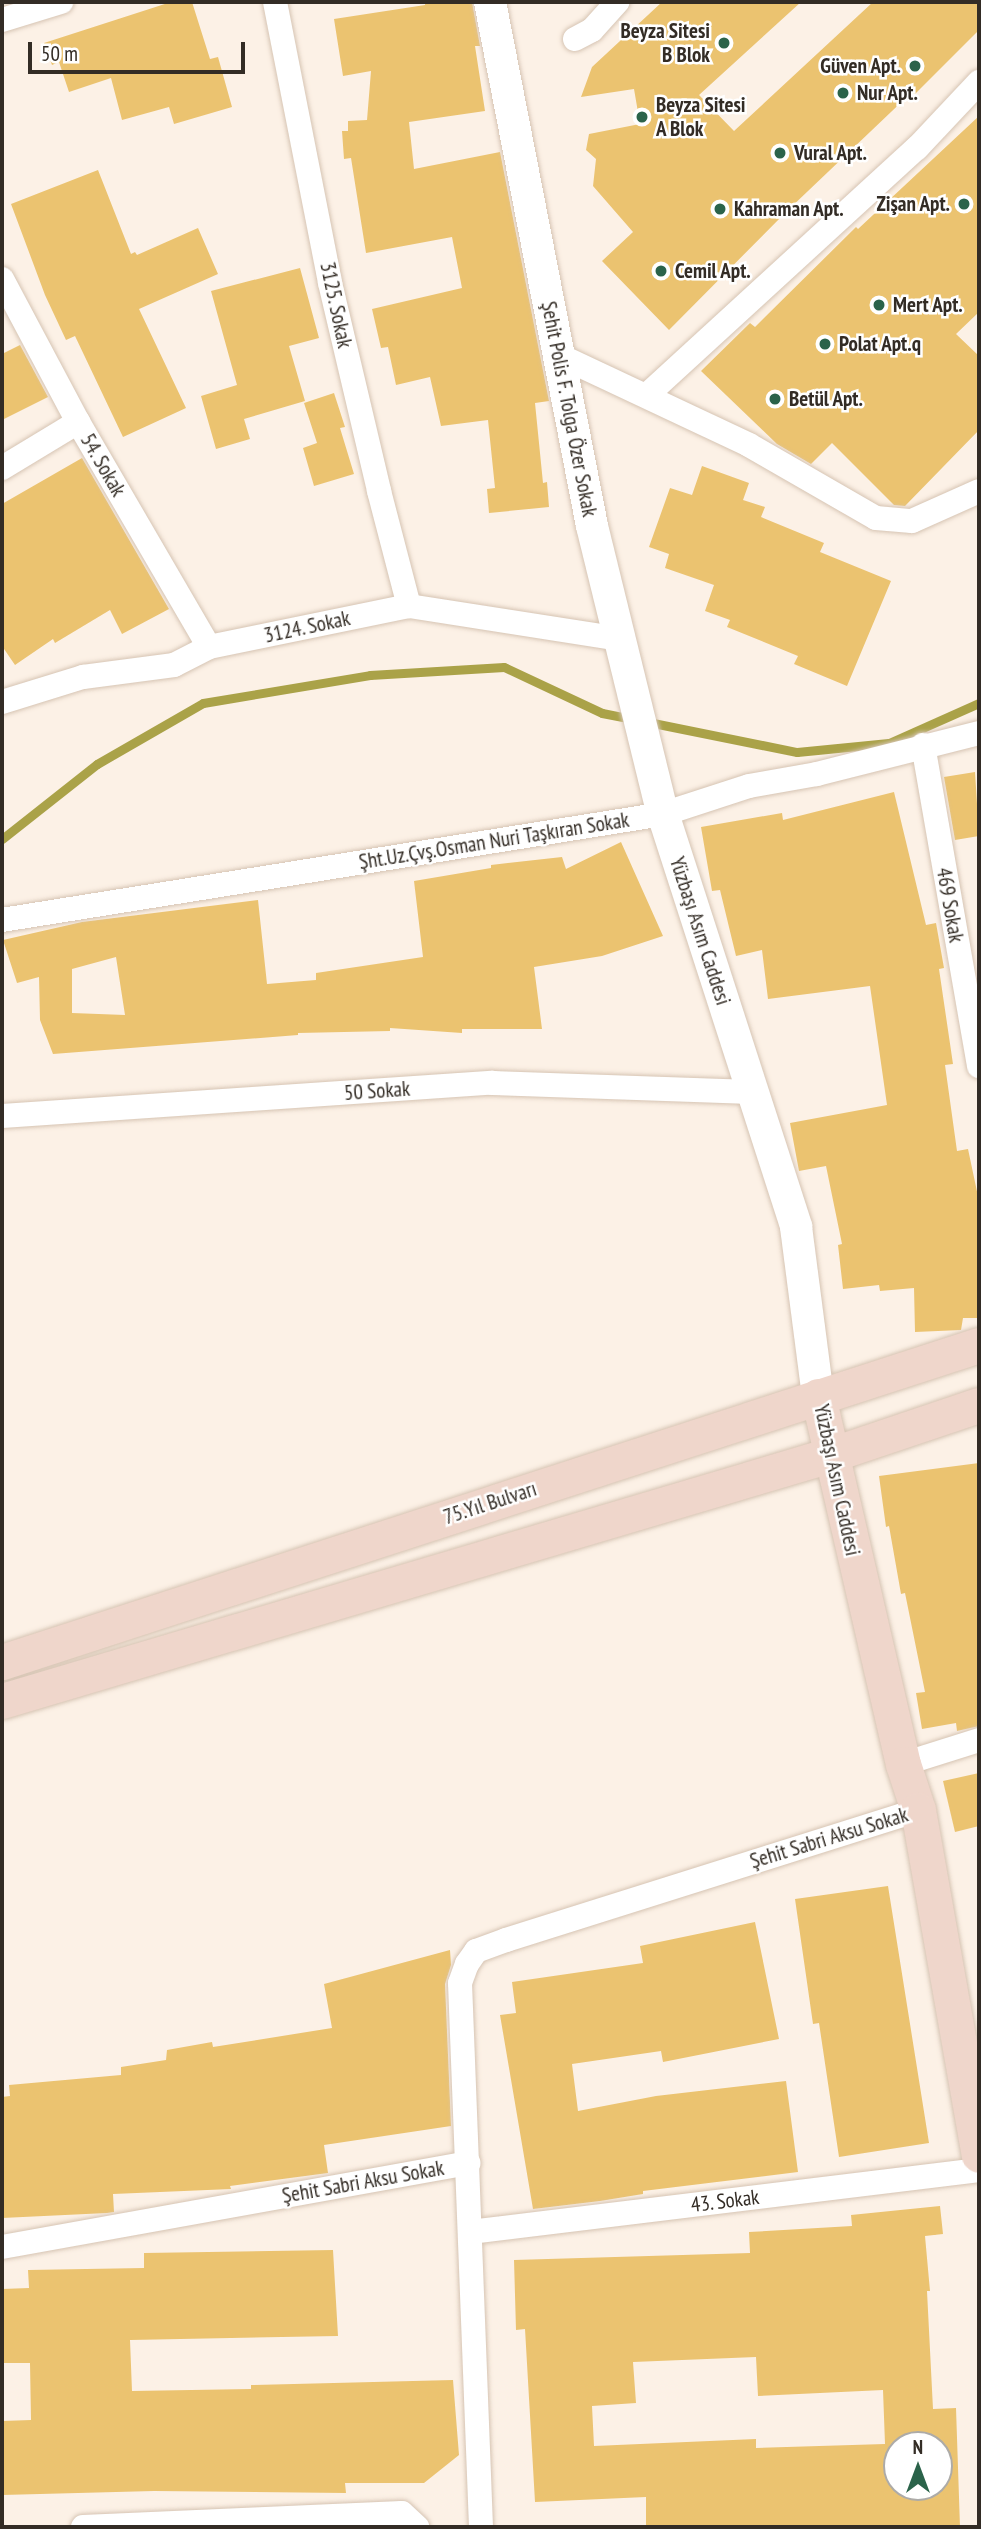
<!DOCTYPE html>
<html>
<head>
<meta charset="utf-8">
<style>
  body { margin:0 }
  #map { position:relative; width:981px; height:2529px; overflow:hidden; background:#fcf1e6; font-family:"PT Sans Narrow",sans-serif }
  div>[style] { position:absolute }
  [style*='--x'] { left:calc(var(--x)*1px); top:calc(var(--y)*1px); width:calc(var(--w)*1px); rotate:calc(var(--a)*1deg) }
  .stream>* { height:9px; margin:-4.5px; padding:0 4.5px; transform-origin:4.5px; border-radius:4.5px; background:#aaa248 }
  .building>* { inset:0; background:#ebc370 }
  .roads { filter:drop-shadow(0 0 2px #d6c4b3) drop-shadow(0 0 2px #d6c4b3) }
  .minor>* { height:24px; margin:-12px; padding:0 12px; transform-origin:12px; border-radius:12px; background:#fff }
  .tertiary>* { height:32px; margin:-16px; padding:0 16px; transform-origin:16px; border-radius:16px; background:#fff }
  .secondary>* { height:35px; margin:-17.5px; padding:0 17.5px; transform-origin:17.5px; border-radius:17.5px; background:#efd6cb }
  .dots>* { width:19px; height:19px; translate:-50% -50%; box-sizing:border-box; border:4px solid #fff; border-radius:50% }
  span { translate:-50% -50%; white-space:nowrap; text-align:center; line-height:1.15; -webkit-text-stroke:5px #fff; paint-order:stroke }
  .poi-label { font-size:21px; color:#332c25; font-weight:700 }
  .right { translate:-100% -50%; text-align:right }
  .left { translate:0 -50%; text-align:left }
  .street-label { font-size:21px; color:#332c25 }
  .frame { position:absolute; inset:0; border:4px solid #332c25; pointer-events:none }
  .north { position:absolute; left:883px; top:2431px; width:70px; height:70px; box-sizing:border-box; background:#fff; border:2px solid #adaba8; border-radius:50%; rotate:0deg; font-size:19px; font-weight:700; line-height:28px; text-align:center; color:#332c25 }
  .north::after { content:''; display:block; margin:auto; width:24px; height:32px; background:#2b634a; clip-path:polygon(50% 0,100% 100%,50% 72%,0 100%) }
  .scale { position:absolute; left:28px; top:42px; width:217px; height:32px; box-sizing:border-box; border:4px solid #332c25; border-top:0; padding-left:9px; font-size:21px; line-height:24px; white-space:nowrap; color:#332c25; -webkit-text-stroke:5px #fff; paint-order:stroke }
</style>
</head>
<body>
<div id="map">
  <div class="stream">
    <i style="--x:648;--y:722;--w:152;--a:11.4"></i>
    <i style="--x:797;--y:752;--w:92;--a:-5.6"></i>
    <i style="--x:889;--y:743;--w:98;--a:-24"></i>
    <i style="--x:2;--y:839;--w:121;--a:-38.3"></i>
    <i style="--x:97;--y:764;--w:122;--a:-29.9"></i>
    <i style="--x:203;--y:703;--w:169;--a:-9.5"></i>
    <i style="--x:370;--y:675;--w:134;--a:-3.4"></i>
    <i style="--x:504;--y:667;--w:108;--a:25.1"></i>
    <i style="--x:602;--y:713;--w:33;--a:11"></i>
  </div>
  <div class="building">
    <i style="clip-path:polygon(171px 2px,192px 2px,210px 59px,218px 57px,232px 107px,174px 124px,169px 107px,122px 120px,111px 78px,69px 92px,59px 62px,52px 65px,44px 43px)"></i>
    <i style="clip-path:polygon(425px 2px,472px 2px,480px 46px,475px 46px,485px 111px,409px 122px,414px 169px,500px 152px,549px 401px,535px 403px,543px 483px,547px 482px,549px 507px,489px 513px,487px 489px,495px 488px,488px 420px,441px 426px,430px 377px,396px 385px,388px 347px,381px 348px,372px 309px,462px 288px,452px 237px,366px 253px,351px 158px,344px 159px,342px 131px,348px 131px,348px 121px,367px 120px,371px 71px,343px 76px,334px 19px,425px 5px)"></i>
    <i style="clip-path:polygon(662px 2px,801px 2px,699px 95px,734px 131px,873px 2px,979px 2px,979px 30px,914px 95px,912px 92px,787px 211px,669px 330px,602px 261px,633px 232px,593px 186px,596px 159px,586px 150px,589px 134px,640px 124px,634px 89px,581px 97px,592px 67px)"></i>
    <i style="clip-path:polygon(979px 116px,979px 312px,956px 334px,979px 356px,979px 430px,905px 506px,894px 505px,832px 443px,811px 464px,777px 444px,701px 371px,750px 323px,755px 327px,856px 227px,858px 229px)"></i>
    <i style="clip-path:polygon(98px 170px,131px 254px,135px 252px,137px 255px,198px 228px,218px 274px,139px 309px,186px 408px,123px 437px,75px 336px,66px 340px,45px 295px,11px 204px)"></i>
    <i style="clip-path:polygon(300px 268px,319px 338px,289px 346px,305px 401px,244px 419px,250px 439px,216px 449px,201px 396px,237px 385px,211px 291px)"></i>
    <i style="clip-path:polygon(20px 345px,48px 397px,2px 420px,2px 354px)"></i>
    <i style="clip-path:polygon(334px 393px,345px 427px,340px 428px,354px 474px,314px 486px,303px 448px,317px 443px,304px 403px)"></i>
    <i style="clip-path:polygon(82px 458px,169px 609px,122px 634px,110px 610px,55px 643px,53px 639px,15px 665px,2px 646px,2px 504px)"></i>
    <i style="clip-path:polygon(702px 466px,749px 483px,743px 500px,765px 507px,761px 517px,824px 543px,820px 552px,891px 581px,847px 686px,794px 664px,798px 656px,727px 627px,730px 620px,705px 611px,714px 585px,665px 568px,669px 554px,649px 547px,670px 488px,692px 495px)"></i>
    <i style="clip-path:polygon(975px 772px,979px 836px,955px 840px,944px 777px)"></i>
    <i style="clip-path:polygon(894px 792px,926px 925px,936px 923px,944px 968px,939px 969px,953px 1064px,945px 1065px,957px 1151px,968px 1149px,979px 1201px,979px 1318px,963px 1318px,961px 1330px,915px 1332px,914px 1288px,880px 1291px,879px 1285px,843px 1289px,838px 1245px,842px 1244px,826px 1166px,799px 1171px,790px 1123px,887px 1105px,870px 986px,768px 999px,762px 950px,736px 956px,720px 890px,712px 891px,701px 827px,782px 813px,783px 820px)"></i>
    <i style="clip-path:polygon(evenodd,621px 842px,663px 936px,602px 956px,534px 967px,542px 1029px,462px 1029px,462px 1033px,390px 1028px,390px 1031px,298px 1033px,298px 1035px,53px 1054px,40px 1020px,39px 977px,17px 983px,3px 940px,82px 922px,258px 900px,267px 984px,316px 980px,316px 973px,423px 957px,414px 881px,491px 868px,491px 865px,562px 857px,566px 869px,621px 842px,116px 957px,125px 1015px,72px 1013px,72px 969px,116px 957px)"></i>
    <i style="clip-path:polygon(979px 1463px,979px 1726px,957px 1731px,956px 1723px,922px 1729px,916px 1693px,925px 1692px,905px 1593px,901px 1594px,889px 1526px,886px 1527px,879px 1476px)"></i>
    <i style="clip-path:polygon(979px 1773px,979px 1826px,955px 1832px,943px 1781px)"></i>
    <i style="clip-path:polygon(888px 1886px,929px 2143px,839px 2157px,819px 2023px,813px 2024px,795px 1899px)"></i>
    <i style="clip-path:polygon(755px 1922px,779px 2039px,663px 2062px,661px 2051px,572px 2064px,578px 2111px,656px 2096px,786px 2081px,798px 2172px,643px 2191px,643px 2194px,600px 2201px,533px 2209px,500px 2015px,516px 2013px,512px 1982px,643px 1963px,640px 1946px)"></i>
    <i style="clip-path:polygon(450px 1950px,451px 1965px,445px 1984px,451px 2126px,324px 2145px,328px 2173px,230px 2186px,231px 2189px,113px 2194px,114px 2212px,107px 2213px,2px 2218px,2px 2097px,10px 2096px,9px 2085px,121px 2075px,121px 2067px,166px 2060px,167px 2050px,212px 2042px,213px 2047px,332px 2028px,324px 1984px)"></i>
    <i style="clip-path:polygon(evenodd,940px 2206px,943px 2234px,925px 2236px,930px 2291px,927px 2291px,933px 2409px,956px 2408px,960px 2527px,646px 2527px,646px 2497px,535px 2502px,525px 2329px,516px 2330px,514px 2260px,750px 2253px,749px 2232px,852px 2226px,851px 2215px,940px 2206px,756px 2357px,758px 2396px,883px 2390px,885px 2444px,756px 2448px,756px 2439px,594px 2446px,592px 2406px,636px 2403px,633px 2362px,756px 2357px,940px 2206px,897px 2445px,939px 2445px,939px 2487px,897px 2487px,897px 2445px)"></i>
    <i style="clip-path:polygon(333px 2250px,338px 2336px,130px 2340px,132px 2391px,251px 2389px,251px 2385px,453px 2380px,459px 2455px,424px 2483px,345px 2483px,346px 2493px,154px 2491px,2px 2495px,2px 2421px,31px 2420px,30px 2363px,2px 2363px,2px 2289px,29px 2288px,28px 2270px,144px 2268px,144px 2253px)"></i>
  </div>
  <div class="roads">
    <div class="minor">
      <i style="--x:275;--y:2;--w:286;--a:78.9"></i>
      <i style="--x:330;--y:283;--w:214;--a:76.7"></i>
      <i style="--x:379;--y:491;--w:119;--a:75.4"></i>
      <i style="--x:2;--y:20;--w:62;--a:-17"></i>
      <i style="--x:575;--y:39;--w:19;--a:-28"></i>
      <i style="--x:592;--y:30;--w:38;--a:-48"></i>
      <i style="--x:2;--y:279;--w:162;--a:62"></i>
      <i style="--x:78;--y:422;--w:260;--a:59.8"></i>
      <i style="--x:558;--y:355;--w:211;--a:25.2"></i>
      <i style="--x:749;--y:445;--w:146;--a:29.9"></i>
      <i style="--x:876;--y:518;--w:36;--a:5"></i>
      <i style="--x:912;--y:521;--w:73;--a:-24.1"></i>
      <i style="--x:647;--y:395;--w:366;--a:-42.5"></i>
      <i style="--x:917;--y:148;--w:91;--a:-46.8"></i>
      <i style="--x:2;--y:468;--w:89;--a:-31.2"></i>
      <i style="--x:2;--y:702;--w:85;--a:-17.2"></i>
      <i style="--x:83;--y:677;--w:92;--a:-7.5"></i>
      <i style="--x:174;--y:665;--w:39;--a:-27"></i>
      <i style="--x:209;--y:647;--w:204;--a:-11.6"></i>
      <i style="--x:409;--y:606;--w:213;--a:8.9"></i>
      <i style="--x:923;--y:745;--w:326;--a:80.1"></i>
      <i style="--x:2;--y:920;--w:669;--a:-9.11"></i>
      <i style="--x:663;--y:814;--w:90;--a:-18"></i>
      <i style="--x:749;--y:786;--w:69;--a:-10"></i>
      <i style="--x:817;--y:774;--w:167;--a:-14.2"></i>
      <i style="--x:2;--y:1116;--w:491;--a:-3.9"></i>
      <i style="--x:492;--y:1083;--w:260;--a:2"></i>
      <i style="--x:903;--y:1764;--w:80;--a:-17.5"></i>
      <i style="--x:470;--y:2232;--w:513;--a:-6.94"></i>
      <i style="--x:2;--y:2247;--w:474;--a:-10.2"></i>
      <i style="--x:83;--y:2527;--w:319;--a:-2.5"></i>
      <i style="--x:402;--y:2513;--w:21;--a:43"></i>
      <i style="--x:481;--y:2527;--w:544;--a:-92.21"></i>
      <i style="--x:460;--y:1983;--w:20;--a:-70"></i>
      <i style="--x:467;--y:1964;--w:16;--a:-55"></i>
      <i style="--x:476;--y:1951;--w:32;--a:-20"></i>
      <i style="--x:506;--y:1940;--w:432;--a:-17.5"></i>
    </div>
    <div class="tertiary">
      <i style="--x:490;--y:2;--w:534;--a:78.98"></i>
      <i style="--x:592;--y:526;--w:297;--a:76.2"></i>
      <i style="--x:663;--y:814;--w:434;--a:72.1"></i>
      <i style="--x:796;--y:1227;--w:170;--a:82.6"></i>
    </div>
    <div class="secondary">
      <i style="--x:818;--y:1396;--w:378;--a:77"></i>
      <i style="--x:903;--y:1764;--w:48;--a:71.9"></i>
      <i style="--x:918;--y:1810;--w:350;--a:80"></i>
      <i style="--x:2;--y:1662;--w:1027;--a:-17.98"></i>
      <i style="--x:2;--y:1701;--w:864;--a:-16.55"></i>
      <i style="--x:830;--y:1455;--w:157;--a:-18.6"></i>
    </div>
  </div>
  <div class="dots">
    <i style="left:724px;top:43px;background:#2b634a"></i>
    <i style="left:915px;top:66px;background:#2b634a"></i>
    <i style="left:843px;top:93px;background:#2b634a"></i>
    <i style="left:642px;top:117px;background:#2b634a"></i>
    <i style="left:780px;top:153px;background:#2b634a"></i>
    <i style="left:964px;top:204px;background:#2b634a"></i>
    <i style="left:720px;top:209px;background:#2b634a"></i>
    <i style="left:661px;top:271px;background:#2b634a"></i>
    <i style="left:879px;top:305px;background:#2b634a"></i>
    <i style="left:825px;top:344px;background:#2b634a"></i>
    <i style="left:775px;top:399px;background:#2b634a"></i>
  </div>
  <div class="poi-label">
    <span class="right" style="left:710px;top:43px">Beyza Sitesi<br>B Blok</span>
    <span class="right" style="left:901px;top:66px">Güven Apt.</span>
    <span class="left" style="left:857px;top:93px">Nur Apt.</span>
    <span class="left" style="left:656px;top:117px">Beyza Sitesi<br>A Blok</span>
    <span class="left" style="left:794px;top:153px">Vural Apt.</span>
    <span class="right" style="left:950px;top:204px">Zişan Apt.</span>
    <span class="left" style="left:734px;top:209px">Kahraman Apt.</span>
    <span class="left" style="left:675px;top:271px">Cemil Apt.</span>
    <span class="left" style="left:893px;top:305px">Mert Apt.</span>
    <span class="left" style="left:839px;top:344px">Polat Apt.q</span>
    <span class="left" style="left:789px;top:399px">Betül Apt.</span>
  </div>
  <div class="street-label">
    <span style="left:336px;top:305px;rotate:78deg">3125. Sokak</span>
    <span style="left:569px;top:409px;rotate:79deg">Şehit Polis F. Tolga Özer Sokak</span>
    <span style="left:103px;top:465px;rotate:60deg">54. Sokak</span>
    <span style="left:307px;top:627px;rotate:-12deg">3124. Sokak</span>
    <span style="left:494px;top:841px;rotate:-9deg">Şht.Uz.Çvş.Osman Nuri Taşkıran Sokak</span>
    <span style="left:950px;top:905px;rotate:80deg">469 Sokak</span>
    <span style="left:700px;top:931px;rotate:72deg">Yüzbaşı Asım Caddesi</span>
    <span style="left:377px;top:1091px;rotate:-4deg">50 Sokak</span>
    <span style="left:837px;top:1480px;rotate:78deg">Yüzbaşı Asım Caddesi</span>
    <span style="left:490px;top:1503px;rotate:-18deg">75.Yıl Bulvarı</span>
    <span style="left:829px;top:1838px;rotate:-17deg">Şehit Sabri Aksu Sokak</span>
    <span style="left:363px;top:2182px;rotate:-10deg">Şehit Sabri Aksu Sokak</span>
    <span style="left:725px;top:2201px;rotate:-7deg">43. Sokak</span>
  </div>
  <div class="frame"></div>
  <div class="north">N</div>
  <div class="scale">50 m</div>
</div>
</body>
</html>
